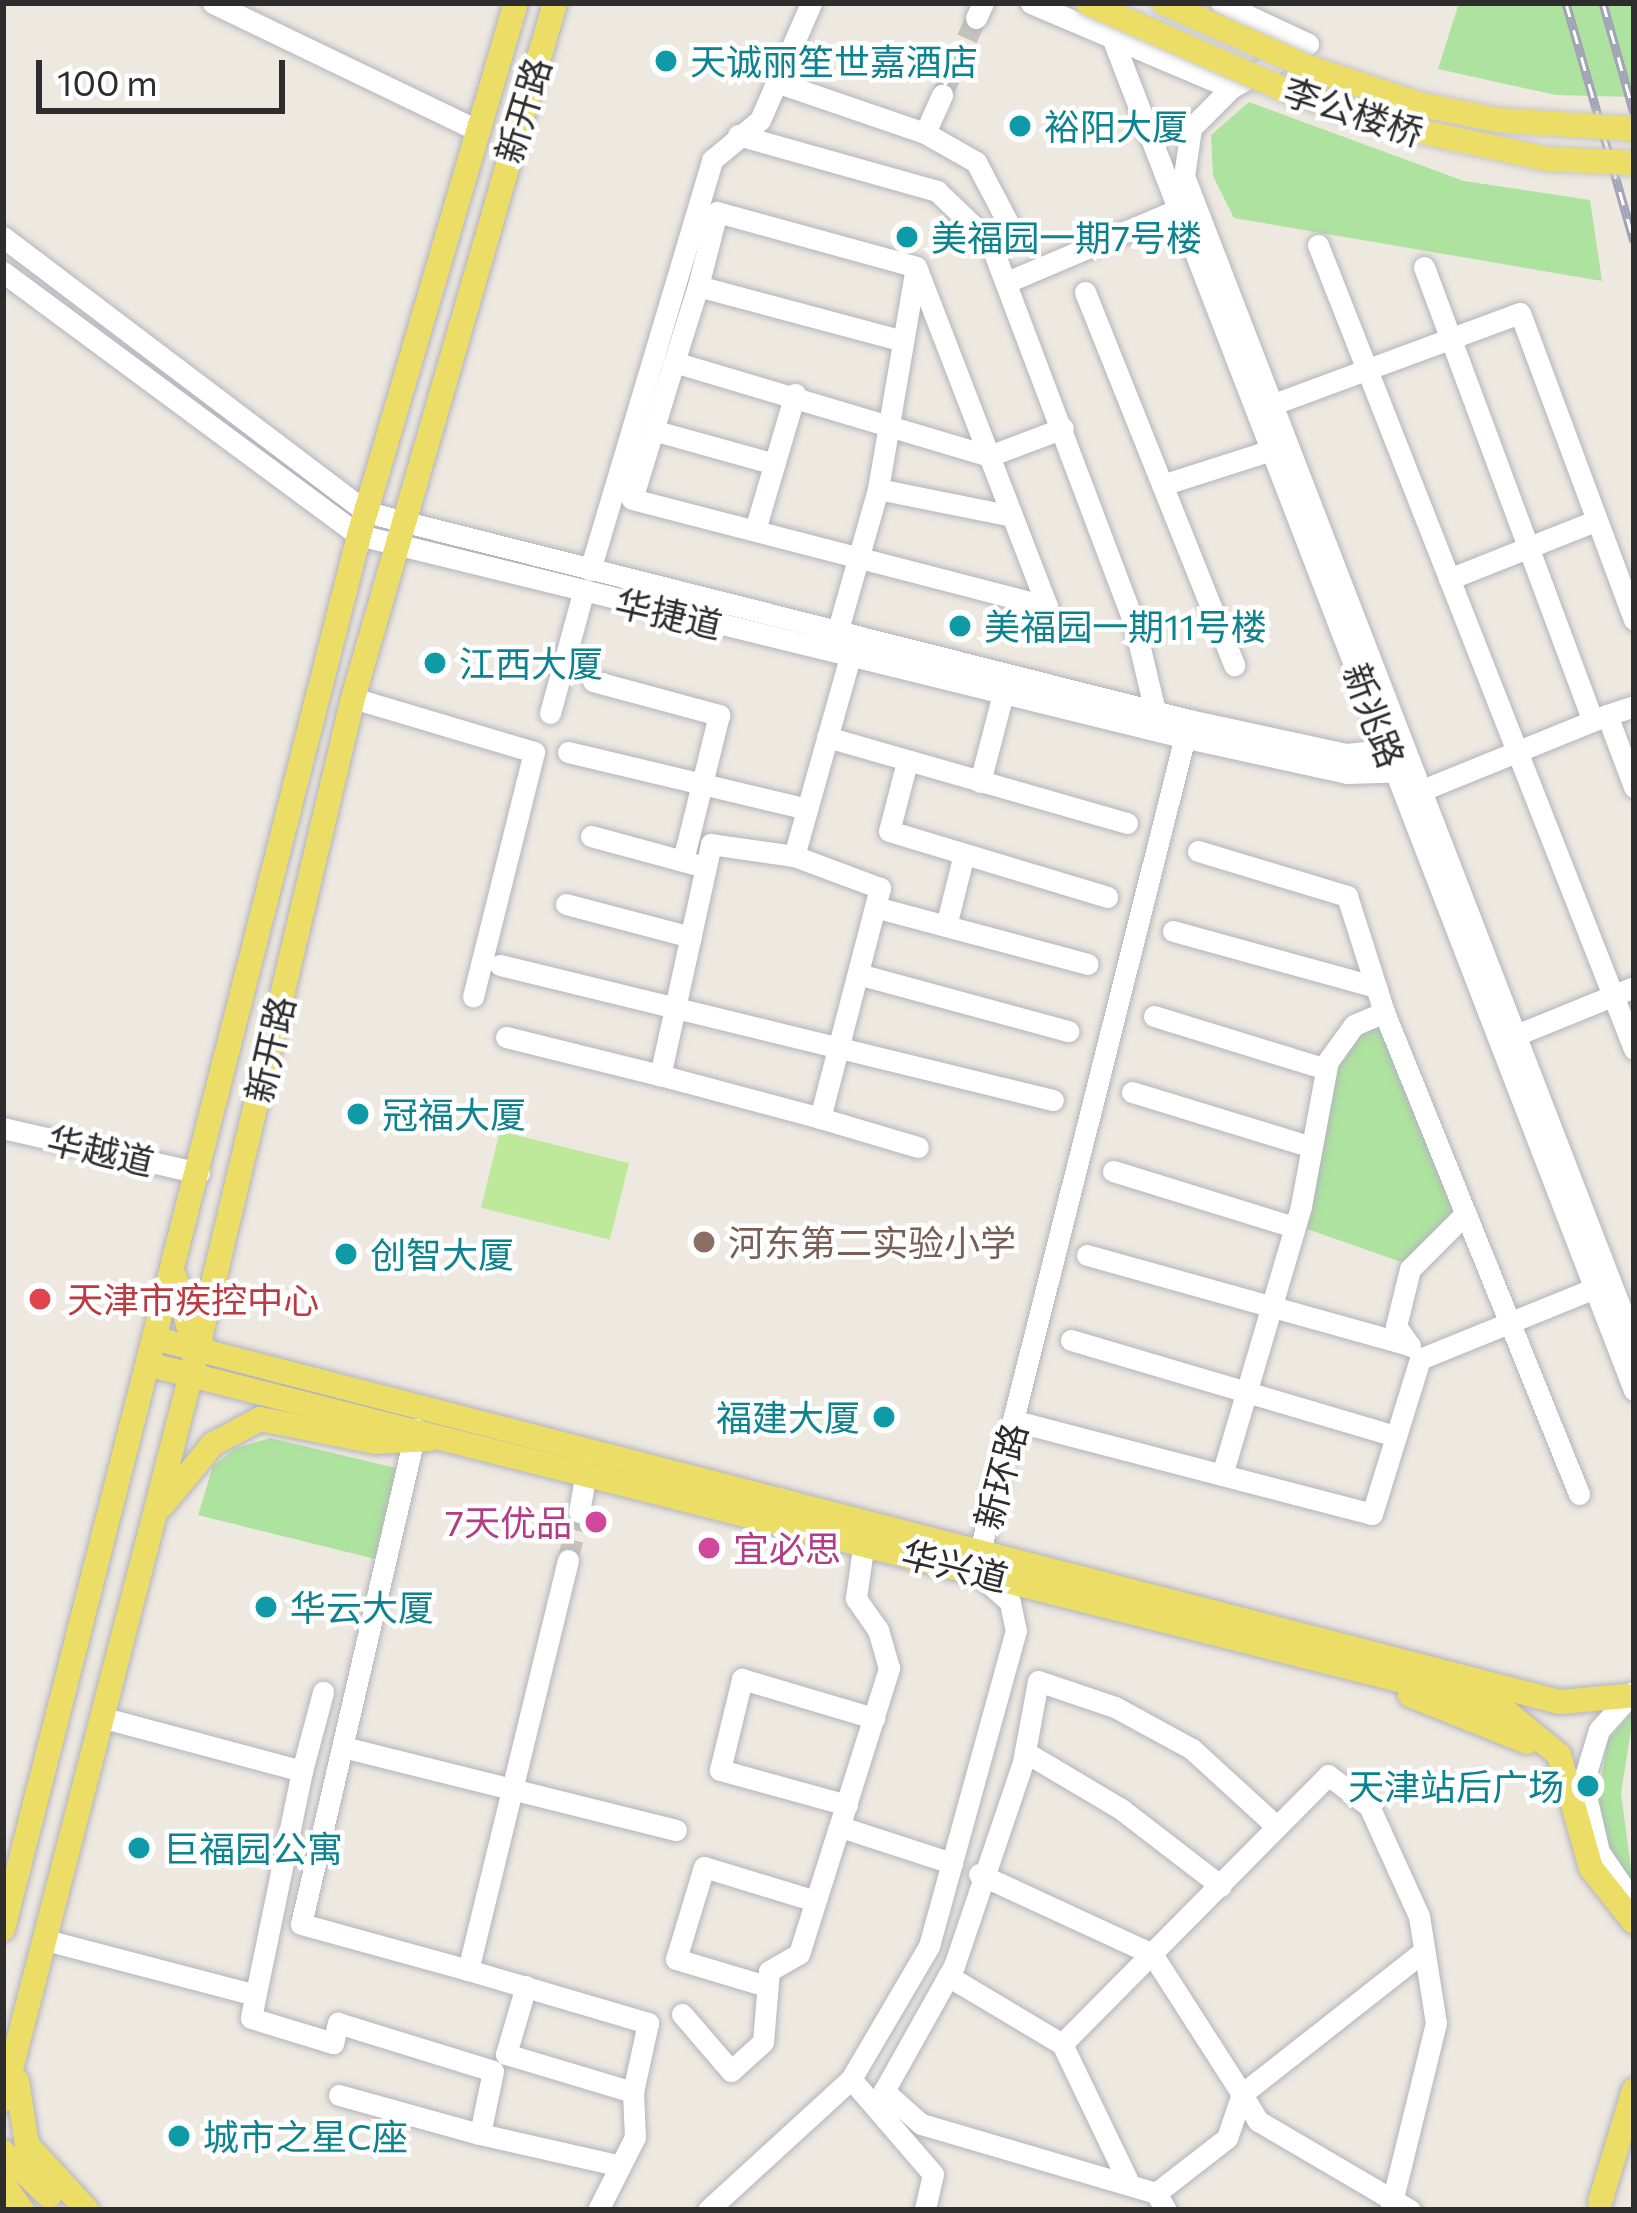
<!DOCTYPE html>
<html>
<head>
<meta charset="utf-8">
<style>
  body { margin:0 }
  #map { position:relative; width:1637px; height:2213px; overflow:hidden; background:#eee9e0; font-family:Commissioner,"Noto Sans SC",sans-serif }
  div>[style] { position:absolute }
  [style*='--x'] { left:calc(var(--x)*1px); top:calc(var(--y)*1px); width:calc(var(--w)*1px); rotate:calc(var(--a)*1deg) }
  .green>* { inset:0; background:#aee29f }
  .pitch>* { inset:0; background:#bee99b; transform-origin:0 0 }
  .minor-tunnel>* { height:21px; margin-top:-10.5px; transform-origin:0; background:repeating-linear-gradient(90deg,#c7c3bc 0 21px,transparent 0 31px) }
  .roads { filter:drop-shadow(0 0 3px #b3b4bf) drop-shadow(0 0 3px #b3b4bf) }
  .minor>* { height:21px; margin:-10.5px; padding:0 10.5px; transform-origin:10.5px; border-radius:10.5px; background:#fff }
  .major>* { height:24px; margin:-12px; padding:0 12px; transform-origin:12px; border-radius:12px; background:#ecdd66 }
  .rail>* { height:9px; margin-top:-4.5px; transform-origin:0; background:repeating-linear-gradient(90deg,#fff 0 14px,#a2a3b6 0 28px); box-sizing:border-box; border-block:3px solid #a2a3b6 }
  .bridges { filter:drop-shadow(0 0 3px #c8c8c8) drop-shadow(0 0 3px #c8c8c8) }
  .major-bridge>* { height:24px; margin:-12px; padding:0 12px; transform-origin:12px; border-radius:12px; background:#ecdd66 }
  .dots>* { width:33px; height:33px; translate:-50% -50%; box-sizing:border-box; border:6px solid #fff; border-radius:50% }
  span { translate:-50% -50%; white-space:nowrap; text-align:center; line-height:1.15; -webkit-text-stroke:9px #fff; paint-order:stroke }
  .culture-label { font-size:36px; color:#0d838f }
  .left { translate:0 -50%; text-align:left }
  .right { translate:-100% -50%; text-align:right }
  .street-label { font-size:36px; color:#2d2d2d }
  .education-label { font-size:36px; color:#785e54 }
  .health-label { font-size:36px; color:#be3a42 }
  .hotel-label { font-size:36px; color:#b23c85 }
  .frame { position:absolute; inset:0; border:6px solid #2d2d2d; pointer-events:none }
  .scale { position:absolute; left:36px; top:60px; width:249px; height:54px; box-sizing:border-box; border:6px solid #2d2d2d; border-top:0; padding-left:15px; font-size:36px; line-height:42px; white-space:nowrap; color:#2d2d2d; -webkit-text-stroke:9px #fff; paint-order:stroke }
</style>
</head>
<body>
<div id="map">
  <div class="green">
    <i style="clip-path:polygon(1459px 3px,1634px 3px,1634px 97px,1556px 95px,1438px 69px)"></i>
    <i style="clip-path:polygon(1249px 102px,1464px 181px,1590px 200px,1602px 281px,1234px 218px,1213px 176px,1211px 135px)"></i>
    <i style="clip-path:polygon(1393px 1022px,1462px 1208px,1407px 1264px,1307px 1229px,1336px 1072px,1362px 1032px)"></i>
    <i style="clip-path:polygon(270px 1438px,396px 1468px,375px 1559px,198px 1515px,213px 1466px,236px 1448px)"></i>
    <i style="clip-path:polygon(1634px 1710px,1621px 1794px,1634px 1889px,1609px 1852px,1597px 1802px,1608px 1740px)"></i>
  </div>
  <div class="pitch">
    <i style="left:500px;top:1131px;width:133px;height:79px;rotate:14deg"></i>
  </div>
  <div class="minor-tunnel">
    <i style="--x:942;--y:95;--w:84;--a:-66.2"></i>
    <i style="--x:568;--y:1560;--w:49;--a:-77.1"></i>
  </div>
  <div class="roads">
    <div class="minor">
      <i style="--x:213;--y:3;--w:295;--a:25.7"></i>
      <i style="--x:1031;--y:3;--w:217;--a:23"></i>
      <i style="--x:1221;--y:3;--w:96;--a:25.2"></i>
      <i style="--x:976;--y:18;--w:17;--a:-65"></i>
      <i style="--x:1113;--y:40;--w:1447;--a:68.9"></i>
      <i style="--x:1308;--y:44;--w:89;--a:150.3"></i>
      <i style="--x:1231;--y:88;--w:57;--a:135"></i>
      <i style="--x:1191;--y:128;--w:49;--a:98.3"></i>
      <i style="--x:1184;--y:176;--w:1251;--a:68.91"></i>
      <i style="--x:776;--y:82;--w:157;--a:18.9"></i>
      <i style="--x:925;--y:133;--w:59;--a:29.6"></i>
      <i style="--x:976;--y:162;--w:67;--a:62.3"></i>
      <i style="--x:1007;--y:221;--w:13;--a:99"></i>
      <i style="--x:1005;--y:234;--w:17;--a:152"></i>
      <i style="--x:925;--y:133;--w:42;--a:-65.9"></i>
      <i style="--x:738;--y:135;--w:207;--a:15.7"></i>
      <i style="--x:937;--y:191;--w:74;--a:43.9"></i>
      <i style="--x:990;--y:242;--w:407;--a:69.3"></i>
      <i style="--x:1134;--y:623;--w:90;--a:76.6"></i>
      <i style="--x:3;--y:237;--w:455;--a:37.1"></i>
      <i style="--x:366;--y:512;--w:849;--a:14.18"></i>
      <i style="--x:1189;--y:720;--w:161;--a:12.2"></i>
      <i style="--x:1346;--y:754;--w:57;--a:-6"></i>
      <i style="--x:1318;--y:245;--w:864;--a:68.54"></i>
      <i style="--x:1424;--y:267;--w:484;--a:69.6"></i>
      <i style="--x:3;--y:272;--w:443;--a:36.5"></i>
      <i style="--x:359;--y:535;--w:853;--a:13.78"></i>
      <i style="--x:1187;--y:738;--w:164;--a:12.3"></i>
      <i style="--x:1347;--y:773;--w:65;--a:-1.8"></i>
      <i style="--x:1007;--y:282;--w:187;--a:-23"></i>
      <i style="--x:698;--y:286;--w:80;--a:107.5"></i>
      <i style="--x:674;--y:362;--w:329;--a:16.6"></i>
      <i style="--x:989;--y:456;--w:79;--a:-20.7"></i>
      <i style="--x:1085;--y:292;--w:402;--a:68.2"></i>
      <i style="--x:903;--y:341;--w:212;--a:-165"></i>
      <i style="--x:698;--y:286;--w:76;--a:-75.6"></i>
      <i style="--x:717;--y:212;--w:206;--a:15.4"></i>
      <i style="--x:674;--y:362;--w:143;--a:107"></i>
      <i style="--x:632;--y:499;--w:429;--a:14.5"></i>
      <i style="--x:1047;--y:606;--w:363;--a:-111.1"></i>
      <i style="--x:1271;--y:405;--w:265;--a:-20.3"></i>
      <i style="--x:1520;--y:313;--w:327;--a:69.6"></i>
      <i style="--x:656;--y:431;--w:123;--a:15.5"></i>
      <i style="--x:1162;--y:485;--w:115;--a:-17.7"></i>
      <i style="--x:878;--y:489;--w:137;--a:11.4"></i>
      <i style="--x:755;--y:530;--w:142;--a:-73.6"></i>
      <i style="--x:590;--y:570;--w:428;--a:-73.4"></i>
      <i style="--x:712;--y:160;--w:62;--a:-39.8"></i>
      <i style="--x:760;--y:120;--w:128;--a:-66.4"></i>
      <i style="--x:1449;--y:579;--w:159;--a:-21.7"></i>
      <i style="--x:835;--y:640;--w:157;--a:-74.1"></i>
      <i style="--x:878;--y:489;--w:225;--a:-80.3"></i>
      <i style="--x:593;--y:681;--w:131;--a:15.1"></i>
      <i style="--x:719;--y:715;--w:150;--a:103.9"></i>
      <i style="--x:353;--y:698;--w:189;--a:16.6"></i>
      <i style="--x:534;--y:752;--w:252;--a:104"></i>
      <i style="--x:550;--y:713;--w:124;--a:-74.6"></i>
      <i style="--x:1607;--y:715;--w:28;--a:-18"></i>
      <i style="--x:827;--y:737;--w:312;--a:16"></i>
      <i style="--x:568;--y:752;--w:246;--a:13.4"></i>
      <i style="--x:907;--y:762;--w:71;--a:104.6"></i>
      <i style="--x:889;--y:831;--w:228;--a:16.8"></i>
      <i style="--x:980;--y:782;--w:91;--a:-75.4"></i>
      <i style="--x:1420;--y:791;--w:202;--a:-22.1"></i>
      <i style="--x:1607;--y:715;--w:77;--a:69.4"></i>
      <i style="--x:591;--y:836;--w:107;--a:15.2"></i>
      <i style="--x:1198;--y:851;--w:156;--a:16.8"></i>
      <i style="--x:1347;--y:896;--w:122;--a:72.3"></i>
      <i style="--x:1384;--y:1012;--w:520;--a:67.97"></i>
      <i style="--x:794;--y:856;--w:84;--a:-171.8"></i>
      <i style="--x:711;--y:844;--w:237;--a:102.4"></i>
      <i style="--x:660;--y:1075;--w:166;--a:15"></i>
      <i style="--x:820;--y:1118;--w:238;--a:-75.4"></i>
      <i style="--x:880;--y:888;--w:92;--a:-159.6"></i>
      <i style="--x:794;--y:856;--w:207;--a:-74.3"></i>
      <i style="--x:566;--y:904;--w:129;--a:14.8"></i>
      <i style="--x:875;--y:907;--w:220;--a:15"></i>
      <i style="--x:946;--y:926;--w:74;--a:-76"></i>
      <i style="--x:1173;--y:931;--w:211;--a:15.4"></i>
      <i style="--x:500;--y:965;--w:569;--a:13.72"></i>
      <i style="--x:858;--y:974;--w:218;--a:15.2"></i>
      <i style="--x:1154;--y:1016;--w:180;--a:17.1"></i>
      <i style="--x:1516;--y:1035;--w:127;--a:-22.1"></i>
      <i style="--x:506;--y:1037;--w:159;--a:13.9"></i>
      <i style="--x:1132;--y:1092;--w:188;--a:17"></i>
      <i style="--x:820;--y:1118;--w:102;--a:16.5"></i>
      <i style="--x:3;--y:1128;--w:201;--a:12.9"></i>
      <i style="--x:1113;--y:1171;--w:189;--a:17.2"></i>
      <i style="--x:1087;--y:1255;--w:335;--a:15.6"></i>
      <i style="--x:1071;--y:1340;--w:339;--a:16.5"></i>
      <i style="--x:1410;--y:1346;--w:24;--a:-125"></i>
      <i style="--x:1396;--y:1326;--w:59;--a:-76.2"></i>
      <i style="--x:1410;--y:1269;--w:78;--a:-45"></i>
      <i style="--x:1015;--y:1421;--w:369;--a:14.6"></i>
      <i style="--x:1372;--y:1514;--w:162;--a:-72.8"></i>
      <i style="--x:1420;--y:1359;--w:189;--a:-22.1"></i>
      <i style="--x:416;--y:1429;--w:508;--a:103.08"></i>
      <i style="--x:301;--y:1924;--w:173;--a:15.4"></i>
      <i style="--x:1222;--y:1475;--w:280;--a:-73.6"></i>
      <i style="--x:1301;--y:1206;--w:147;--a:-79.5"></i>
      <i style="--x:1328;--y:1061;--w:44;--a:-54.2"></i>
      <i style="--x:1354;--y:1025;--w:33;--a:-23"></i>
      <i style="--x:579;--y:1512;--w:41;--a:-80.1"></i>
      <i style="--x:568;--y:1560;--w:422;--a:103.7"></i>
      <i style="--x:468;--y:1970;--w:188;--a:16.4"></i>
      <i style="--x:648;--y:2023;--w:71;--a:102.3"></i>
      <i style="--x:633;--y:2092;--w:45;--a:87.5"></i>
      <i style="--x:635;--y:2137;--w:82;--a:116.9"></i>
      <i style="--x:1633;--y:1692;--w:51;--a:131.8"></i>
      <i style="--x:1599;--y:1730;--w:55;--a:106.8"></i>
      <i style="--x:1583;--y:1783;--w:71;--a:76.9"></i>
      <i style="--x:1599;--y:1852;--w:62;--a:55.5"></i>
      <i style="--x:101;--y:1717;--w:208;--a:15"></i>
      <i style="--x:302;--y:1771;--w:252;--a:101.7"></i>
      <i style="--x:251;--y:2018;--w:86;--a:17"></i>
      <i style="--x:333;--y:2043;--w:21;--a:-76"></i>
      <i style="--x:338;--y:2023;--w:162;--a:17.2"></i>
      <i style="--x:493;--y:2071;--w:64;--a:101.7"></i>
      <i style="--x:480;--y:2134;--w:140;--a:12.8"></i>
      <i style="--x:347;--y:1748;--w:339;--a:14"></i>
      <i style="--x:1025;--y:1752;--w:112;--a:30.7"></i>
      <i style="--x:1121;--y:1809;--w:126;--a:37.6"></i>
      <i style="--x:302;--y:1771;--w:82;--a:-75.1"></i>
      <i style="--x:847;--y:1805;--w:132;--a:-164.6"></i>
      <i style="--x:720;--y:1770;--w:94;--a:-76.4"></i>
      <i style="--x:742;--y:1679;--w:138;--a:16.5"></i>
      <i style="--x:841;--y:1827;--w:117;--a:18"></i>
      <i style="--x:979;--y:1874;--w:191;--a:24.8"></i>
      <i style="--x:1152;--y:1954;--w:166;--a:57.3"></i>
      <i style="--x:1242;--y:2094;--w:46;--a:108.8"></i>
      <i style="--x:1227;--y:2138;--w:90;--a:142.2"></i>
      <i style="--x:1156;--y:2193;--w:20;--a:60"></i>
      <i style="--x:46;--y:1940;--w:216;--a:14.7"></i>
      <i style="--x:948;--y:1976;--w:133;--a:30.8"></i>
      <i style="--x:1062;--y:2044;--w:150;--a:64.3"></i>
      <i style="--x:526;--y:1986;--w:71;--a:106.4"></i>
      <i style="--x:506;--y:2054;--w:133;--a:16.7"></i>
      <i style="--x:766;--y:1986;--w:94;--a:-163.3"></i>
      <i style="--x:676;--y:1959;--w:96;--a:-73.1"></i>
      <i style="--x:704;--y:1867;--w:116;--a:17"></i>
      <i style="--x:682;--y:2014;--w:75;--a:49.3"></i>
      <i style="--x:731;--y:2071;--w:43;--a:-42.2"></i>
      <i style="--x:763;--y:2042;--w:71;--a:-85.2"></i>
      <i style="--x:769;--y:1971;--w:34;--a:-30"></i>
      <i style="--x:799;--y:1954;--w:300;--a:-72.5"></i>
      <i style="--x:889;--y:1668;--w:40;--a:-106"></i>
      <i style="--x:878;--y:1630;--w:39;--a:-125"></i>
      <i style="--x:856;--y:1598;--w:58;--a:-82"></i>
      <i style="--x:1062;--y:2044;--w:378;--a:-45.3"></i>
      <i style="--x:1328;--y:1775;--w:51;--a:37.1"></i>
      <i style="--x:1369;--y:1806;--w:121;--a:65.6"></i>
      <i style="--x:1419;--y:1916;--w:108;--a:81"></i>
      <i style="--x:1436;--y:2023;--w:193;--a:103.8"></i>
      <i style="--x:851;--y:2079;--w:125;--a:49.2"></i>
      <i style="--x:933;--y:2174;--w:37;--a:103"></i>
      <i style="--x:339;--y:2095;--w:146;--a:15.5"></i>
      <i style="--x:1156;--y:2193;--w:245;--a:-163.6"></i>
      <i style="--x:921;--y:2124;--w:50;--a:-138.3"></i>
      <i style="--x:884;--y:2091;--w:143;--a:-60.8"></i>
      <i style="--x:954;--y:1966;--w:215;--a:-71.3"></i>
      <i style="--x:1023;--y:1762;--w:82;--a:-79.5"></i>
      <i style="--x:1038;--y:1681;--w:81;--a:18.7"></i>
      <i style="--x:1115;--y:1707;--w:88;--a:28.6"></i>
      <i style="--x:1192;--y:1749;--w:115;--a:42.5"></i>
      <i style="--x:708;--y:2210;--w:194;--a:-42.5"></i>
      <i style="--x:851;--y:2079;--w:154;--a:-59.6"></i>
      <i style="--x:929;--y:1946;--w:327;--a:-74.6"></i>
      <i style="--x:1016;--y:1631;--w:30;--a:-102"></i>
      <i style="--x:1010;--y:1602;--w:47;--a:-138.5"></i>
      <i style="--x:975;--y:1571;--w:877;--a:-75.88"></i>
      <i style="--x:1410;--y:2210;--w:176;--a:-149.6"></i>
      <i style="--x:1258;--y:2121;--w:31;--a:-121"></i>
      <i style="--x:1242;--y:2094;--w:231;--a:-38.2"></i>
    </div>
    <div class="major">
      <i style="--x:175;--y:1278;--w:49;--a:74.5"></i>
      <i style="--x:188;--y:1325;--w:29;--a:55"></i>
      <i style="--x:157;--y:1339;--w:1449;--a:14.51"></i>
      <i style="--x:1560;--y:1702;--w:67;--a:-5.1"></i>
      <i style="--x:151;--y:1365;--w:1389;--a:14.17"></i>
      <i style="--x:1498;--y:1705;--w:79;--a:39.3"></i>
      <i style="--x:1559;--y:1755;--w:117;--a:74.2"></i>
      <i style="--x:1591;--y:1868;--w:69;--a:51.5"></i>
      <i style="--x:162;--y:1506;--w:80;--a:-50.6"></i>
      <i style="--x:213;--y:1444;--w:53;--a:-28"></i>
      <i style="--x:260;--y:1419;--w:118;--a:11.2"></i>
      <i style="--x:376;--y:1442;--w:54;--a:-3.2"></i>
      <i style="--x:1410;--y:1695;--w:126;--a:21.9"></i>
      <i style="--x:3;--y:1929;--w:1439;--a:-75.67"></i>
      <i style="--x:359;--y:535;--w:555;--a:-73.56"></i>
      <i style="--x:17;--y:2081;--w:65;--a:81.1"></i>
      <i style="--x:27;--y:2145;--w:88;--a:47.3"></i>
      <i style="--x:3;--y:2100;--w:774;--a:-75.48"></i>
      <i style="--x:197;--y:1351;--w:671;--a:-76.56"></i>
      <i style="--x:353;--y:698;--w:724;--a:-73.79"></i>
      <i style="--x:3;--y:2152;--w:64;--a:43.7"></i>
      <i style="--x:3;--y:2184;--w:32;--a:54"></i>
      <i style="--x:1600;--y:2202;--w:117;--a:-73.1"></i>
    </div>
  </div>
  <div class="rail">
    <i style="--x:1566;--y:3;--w:248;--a:74.1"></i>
    <i style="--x:1603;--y:3;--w:114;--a:74.3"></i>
  </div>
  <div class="bridges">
    <div class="major-bridge">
      <i style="--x:1088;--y:3;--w:215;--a:23.8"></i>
      <i style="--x:1285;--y:90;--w:107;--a:18.6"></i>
      <i style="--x:1386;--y:124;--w:165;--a:12.3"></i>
      <i style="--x:1547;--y:159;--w:87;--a:2.6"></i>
      <i style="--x:1164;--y:3;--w:160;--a:24"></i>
      <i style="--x:1310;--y:68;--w:114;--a:18.4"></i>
      <i style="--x:1418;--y:104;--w:81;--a:11.4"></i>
      <i style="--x:1497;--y:120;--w:137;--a:3.8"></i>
    </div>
  </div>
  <div class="dots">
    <i style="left:666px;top:61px;background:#0f9aa8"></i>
    <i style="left:1020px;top:126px;background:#0f9aa8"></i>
    <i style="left:907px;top:237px;background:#0f9aa8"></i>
    <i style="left:960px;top:626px;background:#0f9aa8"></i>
    <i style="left:435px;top:663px;background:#0f9aa8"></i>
    <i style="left:358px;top:1114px;background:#0f9aa8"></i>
    <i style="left:704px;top:1242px;background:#8d6e63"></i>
    <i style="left:346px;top:1254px;background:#0f9aa8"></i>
    <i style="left:40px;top:1299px;background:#e0444e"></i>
    <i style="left:884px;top:1417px;background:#0f9aa8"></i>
    <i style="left:596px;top:1522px;background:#d1479c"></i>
    <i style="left:709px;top:1548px;background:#d1479c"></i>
    <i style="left:266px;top:1607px;background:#0f9aa8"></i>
    <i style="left:1588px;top:1786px;background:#0f9aa8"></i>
    <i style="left:139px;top:1848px;background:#0f9aa8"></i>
    <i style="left:179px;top:2136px;background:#0f9aa8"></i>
  </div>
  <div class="culture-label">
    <span class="left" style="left:690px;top:61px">天诚丽笙世嘉酒店</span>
    <span class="left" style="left:1044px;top:126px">裕阳大厦</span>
    <span class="left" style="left:931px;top:237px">美福园一期7号楼</span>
    <span class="left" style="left:984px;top:626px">美福园一期11号楼</span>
    <span class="left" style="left:459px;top:663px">江西大厦</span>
    <span class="left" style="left:382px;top:1114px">冠福大厦</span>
    <span class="left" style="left:370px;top:1254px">创智大厦</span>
    <span class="right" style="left:860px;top:1417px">福建大厦</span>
    <span class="left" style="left:290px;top:1607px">华云大厦</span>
    <span class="right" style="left:1564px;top:1786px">天津站后广场</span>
    <span class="left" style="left:163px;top:1848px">巨福园公寓</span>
    <span class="left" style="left:203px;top:2136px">城市之星C座</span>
  </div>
  <div class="street-label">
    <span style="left:522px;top:110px;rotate:-73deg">新开路</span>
    <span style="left:1354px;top:111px;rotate:18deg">李公楼桥</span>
    <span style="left:669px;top:613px;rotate:13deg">华捷道</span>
    <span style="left:1375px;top:715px;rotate:69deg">新兆路</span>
    <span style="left:269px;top:1049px;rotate:-77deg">新开路</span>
    <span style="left:101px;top:1150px;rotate:13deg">华越道</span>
    <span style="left:1000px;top:1476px;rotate:-75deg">新环路</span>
    <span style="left:955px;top:1565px;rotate:14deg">华兴道</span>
  </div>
  <div class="education-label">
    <span class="left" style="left:728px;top:1242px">河东第二实验小学</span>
  </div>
  <div class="health-label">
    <span class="left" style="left:67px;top:1299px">天津市疾控中心</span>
  </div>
  <div class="hotel-label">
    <span class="right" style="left:572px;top:1522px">7天优品</span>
    <span class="left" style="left:733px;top:1548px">宜必思</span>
  </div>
  <div class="frame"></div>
  <div class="scale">100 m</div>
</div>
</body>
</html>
